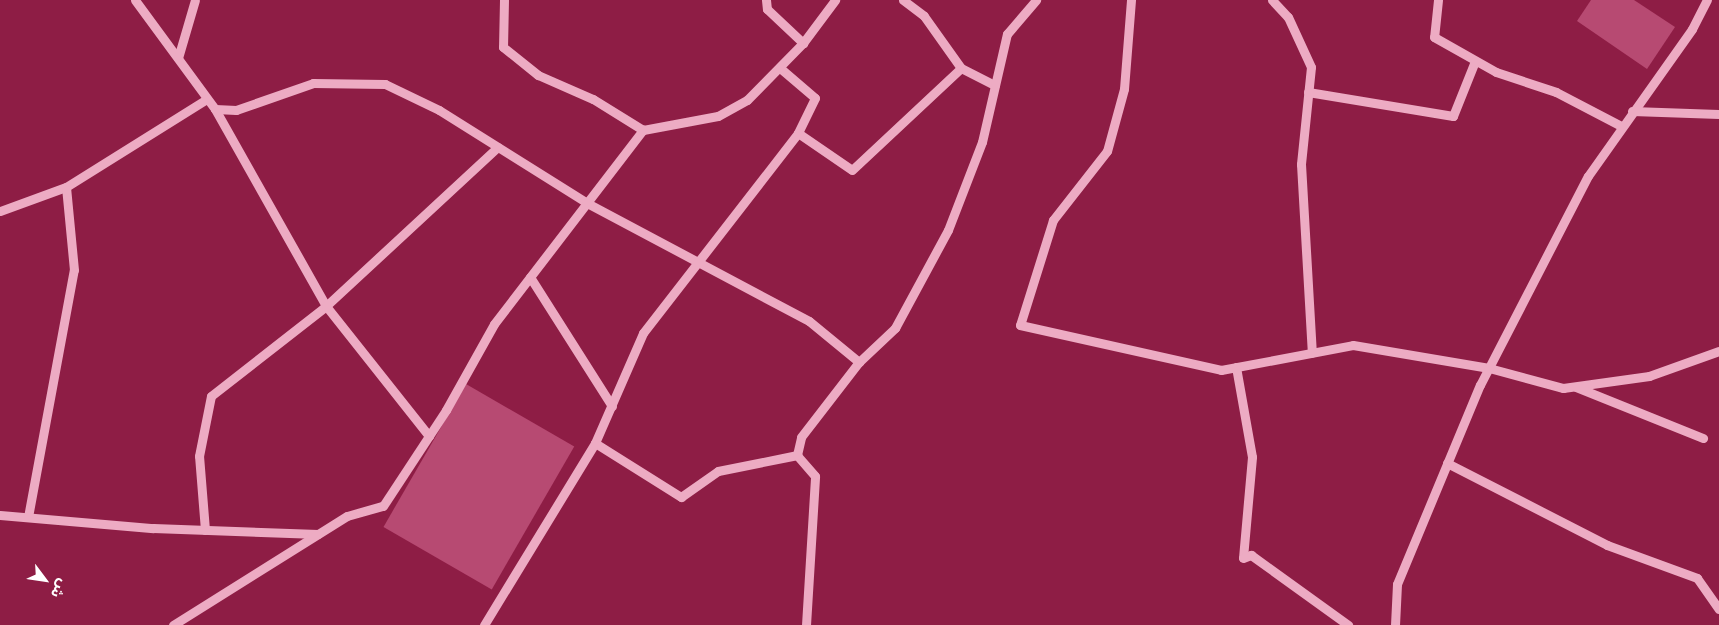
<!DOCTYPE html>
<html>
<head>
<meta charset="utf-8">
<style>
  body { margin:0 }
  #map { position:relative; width:1719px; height:625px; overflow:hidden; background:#8e1d45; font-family:Overpass,"Noto Sans Arabic",sans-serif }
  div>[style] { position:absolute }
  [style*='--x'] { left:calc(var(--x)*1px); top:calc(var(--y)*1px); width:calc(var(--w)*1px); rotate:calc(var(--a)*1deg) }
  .building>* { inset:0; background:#b74a72; transform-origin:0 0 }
  .minor>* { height:9px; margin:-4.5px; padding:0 4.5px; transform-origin:4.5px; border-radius:4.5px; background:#edabc3 }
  span { translate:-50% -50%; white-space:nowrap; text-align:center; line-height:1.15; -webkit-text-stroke:5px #8e1d45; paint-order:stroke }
  .north { position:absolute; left:20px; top:555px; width:50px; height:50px; -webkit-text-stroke:4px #8e1d45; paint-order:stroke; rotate:121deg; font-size:14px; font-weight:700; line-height:20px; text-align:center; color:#fff }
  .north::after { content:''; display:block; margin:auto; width:18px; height:22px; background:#fff; clip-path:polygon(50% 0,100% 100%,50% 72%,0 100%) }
</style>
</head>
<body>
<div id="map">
  <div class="building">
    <i style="clip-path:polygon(1591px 0,1634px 0,1675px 27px,1647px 69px,1577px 21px)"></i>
    <i style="left:466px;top:384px;width:125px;height:165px;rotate:30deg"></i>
  </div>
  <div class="minor">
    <i style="--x:135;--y:0;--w:135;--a:53.7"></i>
    <i style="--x:215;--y:109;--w:226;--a:60.6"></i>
    <i style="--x:326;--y:306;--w:166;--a:51.6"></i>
    <i style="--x:504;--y:0;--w:47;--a:91.2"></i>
    <i style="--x:503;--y:47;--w:45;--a:38.7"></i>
    <i style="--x:538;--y:75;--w:60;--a:23.6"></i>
    <i style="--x:593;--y:99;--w:59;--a:31.8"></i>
    <i style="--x:643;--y:130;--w:76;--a:-10.6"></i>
    <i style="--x:718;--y:116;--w:33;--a:-29"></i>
    <i style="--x:747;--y:100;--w:80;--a:-45.5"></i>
    <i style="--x:803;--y:43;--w:54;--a:-53.3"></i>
    <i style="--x:766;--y:0;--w:9;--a:84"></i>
    <i style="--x:767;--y:9;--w:50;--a:43.4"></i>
    <i style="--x:903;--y:0;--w:26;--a:37"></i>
    <i style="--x:924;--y:16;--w:64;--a:54.6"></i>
    <i style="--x:961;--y:68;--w:38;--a:27"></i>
    <i style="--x:1131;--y:0;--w:89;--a:94.5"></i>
    <i style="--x:1124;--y:89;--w:64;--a:105.3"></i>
    <i style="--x:1107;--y:151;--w:88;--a:128"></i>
    <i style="--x:1053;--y:220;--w:110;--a:107.4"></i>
    <i style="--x:1020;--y:325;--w:206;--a:12.6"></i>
    <i style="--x:1221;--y:370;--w:134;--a:-10.7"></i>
    <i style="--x:1353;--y:345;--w:138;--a:9.6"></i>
    <i style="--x:1489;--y:368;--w:77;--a:15.1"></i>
    <i style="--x:1563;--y:388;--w:87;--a:-7.9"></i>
    <i style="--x:1649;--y:376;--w:74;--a:-19.7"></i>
    <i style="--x:1272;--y:0;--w:23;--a:47"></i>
    <i style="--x:1288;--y:17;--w:55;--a:65.3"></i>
    <i style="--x:1311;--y:67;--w:98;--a:95.9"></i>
    <i style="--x:1301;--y:164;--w:189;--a:86.7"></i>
    <i style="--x:1438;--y:0;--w:37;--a:96"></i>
    <i style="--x:1434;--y:37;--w:71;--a:29.4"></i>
    <i style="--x:1496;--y:72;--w:63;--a:18.4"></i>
    <i style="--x:1556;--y:92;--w:73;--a:27.6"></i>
    <i style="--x:178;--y:58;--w:60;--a:-73.7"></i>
    <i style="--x:780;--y:68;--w:46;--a:40.6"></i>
    <i style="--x:815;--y:98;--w:39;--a:116"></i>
    <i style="--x:798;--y:133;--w:65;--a:34.4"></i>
    <i style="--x:852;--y:170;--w:149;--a:-43.1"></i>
    <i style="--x:1308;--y:92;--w:147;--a:9.4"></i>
    <i style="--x:1453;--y:116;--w:59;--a:-68.2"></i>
    <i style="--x:215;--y:109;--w:21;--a:3"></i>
    <i style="--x:236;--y:110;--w:82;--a:-19.3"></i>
    <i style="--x:313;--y:83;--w:72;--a:0.8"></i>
    <i style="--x:385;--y:84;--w:60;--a:25.7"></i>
    <i style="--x:439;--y:110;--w:175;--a:32.1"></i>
    <i style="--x:587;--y:203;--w:251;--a:28"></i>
    <i style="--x:809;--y:321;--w:65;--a:39.4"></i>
    <i style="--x:1632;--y:111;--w:87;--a:2"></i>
    <i style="--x:0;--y:211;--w:70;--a:-20"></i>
    <i style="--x:66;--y:187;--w:166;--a:-32"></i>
    <i style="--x:530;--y:277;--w:153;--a:57.6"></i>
    <i style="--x:1236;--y:367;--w:91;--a:79.9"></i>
    <i style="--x:1252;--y:457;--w:101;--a:95.1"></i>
    <i style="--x:1243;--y:558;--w:9;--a:-21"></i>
    <i style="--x:1251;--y:555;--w:120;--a:35.8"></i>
    <i style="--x:1576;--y:387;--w:137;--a:21.9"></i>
    <i style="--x:595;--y:443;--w:120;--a:-66.4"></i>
    <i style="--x:643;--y:333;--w:253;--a:-52.2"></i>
    <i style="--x:1447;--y:463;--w:180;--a:27.1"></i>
    <i style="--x:1607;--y:545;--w:96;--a:20.1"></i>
    <i style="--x:1697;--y:578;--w:38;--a:55"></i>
    <i style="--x:0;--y:515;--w:154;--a:4.9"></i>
    <i style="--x:153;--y:528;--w:165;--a:2.1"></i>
    <i style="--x:28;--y:517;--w:251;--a:-79.5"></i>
    <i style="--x:74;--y:270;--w:83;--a:-95.5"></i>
    <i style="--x:205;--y:530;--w:74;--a:-94.6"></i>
    <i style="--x:199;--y:456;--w:61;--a:-78.7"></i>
    <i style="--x:211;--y:396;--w:146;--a:-38"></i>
    <i style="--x:326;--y:306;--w:234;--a:-42.8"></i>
    <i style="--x:173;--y:625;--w:205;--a:-32.1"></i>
    <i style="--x:347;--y:516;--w:37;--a:-16"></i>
    <i style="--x:383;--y:506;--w:115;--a:-56.7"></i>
    <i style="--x:446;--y:410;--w:98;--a:-60.8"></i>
    <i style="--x:494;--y:324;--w:245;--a:-52.5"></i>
    <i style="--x:484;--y:625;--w:213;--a:-58.6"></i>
    <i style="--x:595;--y:443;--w:102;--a:32.1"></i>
    <i style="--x:681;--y:497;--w:45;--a:-35.1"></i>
    <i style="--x:718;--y:471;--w:81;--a:-11.4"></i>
    <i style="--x:806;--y:625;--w:149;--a:-86.5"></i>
    <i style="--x:815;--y:476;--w:28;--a:-131"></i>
    <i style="--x:797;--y:455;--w:18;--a:-77"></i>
    <i style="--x:801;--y:437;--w:95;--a:-52.3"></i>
    <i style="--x:859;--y:362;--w:50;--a:-43.4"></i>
    <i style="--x:895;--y:328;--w:111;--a:-61.6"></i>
    <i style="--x:948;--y:230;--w:94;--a:-68.9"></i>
    <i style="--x:982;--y:142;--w:111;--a:-77"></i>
    <i style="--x:1007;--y:34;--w:45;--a:-49.5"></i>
    <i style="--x:1395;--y:625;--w:41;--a:-87.2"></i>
    <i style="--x:1397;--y:584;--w:216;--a:-67.4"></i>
    <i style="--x:1480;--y:385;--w:235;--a:-62.7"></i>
    <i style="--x:1588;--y:176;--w:180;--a:-54.7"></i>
    <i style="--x:1692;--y:29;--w:33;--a:-63"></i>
  </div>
  <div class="north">ش</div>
</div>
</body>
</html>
